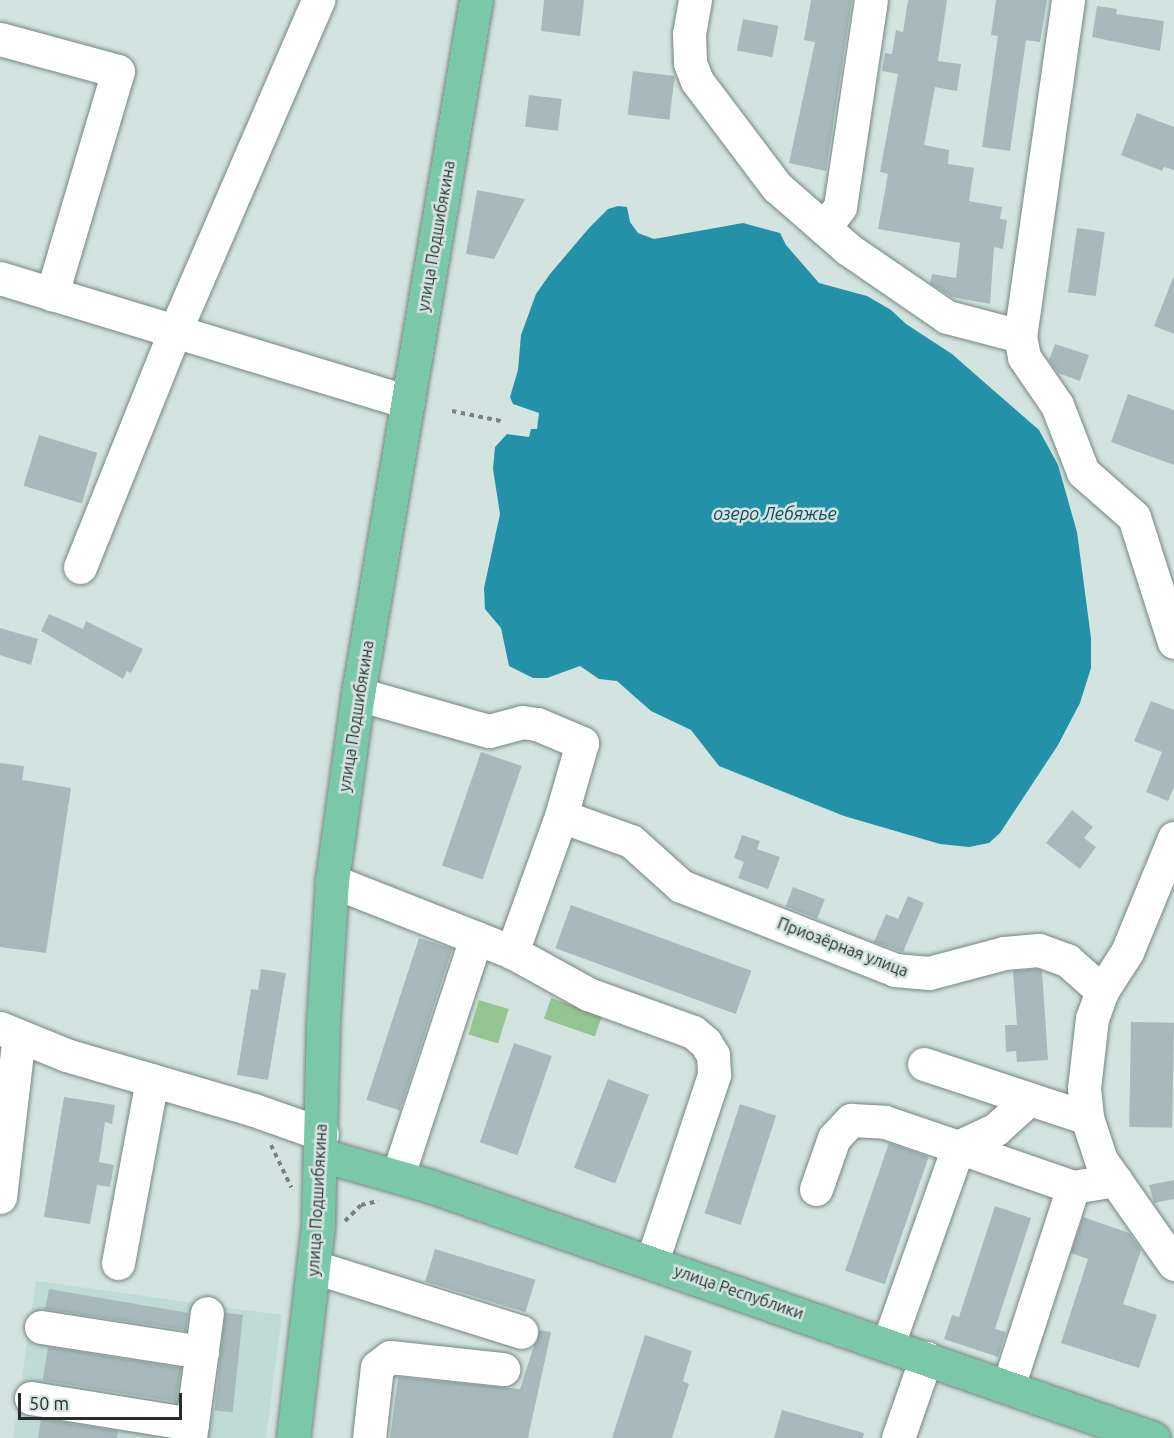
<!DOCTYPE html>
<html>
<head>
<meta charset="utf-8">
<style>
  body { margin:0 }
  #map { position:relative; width:1174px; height:1438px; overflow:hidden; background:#d3e4e0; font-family:Ubuntu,sans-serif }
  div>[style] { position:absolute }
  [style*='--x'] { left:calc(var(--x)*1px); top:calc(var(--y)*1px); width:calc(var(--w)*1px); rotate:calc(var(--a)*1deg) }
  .built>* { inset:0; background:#c0dad5 }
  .green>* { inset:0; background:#94c591; transform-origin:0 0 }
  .water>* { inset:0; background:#2391a8 }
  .building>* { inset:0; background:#a7b9ba; transform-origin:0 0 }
  .path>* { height:4px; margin-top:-2px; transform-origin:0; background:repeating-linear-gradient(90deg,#778380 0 4.5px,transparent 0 9px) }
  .roads { filter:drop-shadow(0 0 2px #768682) drop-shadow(0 0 2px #768682) }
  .minor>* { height:33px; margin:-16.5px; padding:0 16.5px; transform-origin:16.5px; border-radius:16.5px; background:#fff }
  .major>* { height:33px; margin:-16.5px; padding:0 16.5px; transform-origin:16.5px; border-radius:16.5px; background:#7bc7a9 }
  span { translate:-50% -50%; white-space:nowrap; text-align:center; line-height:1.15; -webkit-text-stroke:5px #d3e4e0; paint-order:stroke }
  .street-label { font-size:16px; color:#262d2b }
  .water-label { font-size:18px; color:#104c59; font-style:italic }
  .scale { position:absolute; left:18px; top:1393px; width:164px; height:27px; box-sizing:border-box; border:3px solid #262d2b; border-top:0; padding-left:8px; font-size:18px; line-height:21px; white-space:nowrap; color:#262d2b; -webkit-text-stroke:4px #d3e4e0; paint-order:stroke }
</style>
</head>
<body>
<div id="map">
  <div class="built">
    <i style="clip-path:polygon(36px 1281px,282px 1315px,266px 1438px,13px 1438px)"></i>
  </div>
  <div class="green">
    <i style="left:551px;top:998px;width:54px;height:22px;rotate:19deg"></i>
    <i style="left:479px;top:1000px;width:31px;height:36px;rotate:17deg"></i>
  </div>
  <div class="water">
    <i style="clip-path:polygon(618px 206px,627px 207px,630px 222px,638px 233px,654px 239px,743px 223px,780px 233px,786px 245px,819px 283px,867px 296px,891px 310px,906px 324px,952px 354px,1039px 430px,1058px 465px,1077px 532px,1091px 638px,1091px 668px,1080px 703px,1058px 745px,1000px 833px,989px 843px,969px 847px,940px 844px,844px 816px,719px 766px,691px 730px,651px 711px,617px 681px,599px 679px,580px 666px,547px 678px,533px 678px,509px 666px,501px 628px,485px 609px,484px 588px,500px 514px,493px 469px,495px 447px,507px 434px,529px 437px,531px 429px,537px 429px,539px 413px,513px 404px,510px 397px,518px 370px,521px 335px,536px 294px,550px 274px,589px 228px,608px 209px)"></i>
  </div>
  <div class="building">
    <i style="clip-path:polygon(544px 0,584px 0,580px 36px,541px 31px)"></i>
    <i style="clip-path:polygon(811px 0,852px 0,826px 171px,789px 163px,815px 42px,804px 40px)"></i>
    <i style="clip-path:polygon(908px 0,947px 0,938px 61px,961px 64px,957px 91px,935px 87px,924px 145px,949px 150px,948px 164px,974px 168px,969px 201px,1002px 207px,1000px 219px,1007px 220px,1003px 249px,994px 247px,990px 304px,952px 297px,930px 283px,932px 274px,956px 278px,960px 243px,878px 229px,888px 174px,880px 172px,898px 74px,882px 71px,885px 53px,892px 54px,896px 30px,903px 32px)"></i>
    <i style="clip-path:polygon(996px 0,1047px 0,1040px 42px,1026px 40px,1010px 151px,982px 147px,998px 36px,991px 35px)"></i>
    <i style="clip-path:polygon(1097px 6px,1117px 9px,1116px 14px,1164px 21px,1160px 51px,1092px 37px)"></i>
    <i style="left:743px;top:19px;width:36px;height:32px;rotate:11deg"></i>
    <i style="left:633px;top:71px;width:42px;height:44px;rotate:7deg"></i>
    <i style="left:529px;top:95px;width:33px;height:32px;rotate:7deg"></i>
    <i style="clip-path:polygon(1137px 113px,1174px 127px,1174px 170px,1164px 167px,1162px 171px,1121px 155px)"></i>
    <i style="clip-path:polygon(477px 190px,525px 199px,494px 259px,466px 254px)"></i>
    <i style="left:1077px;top:228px;width:28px;height:65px;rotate:8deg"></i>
    <i style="clip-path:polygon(1173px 278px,1174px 278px,1174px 334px,1154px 326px)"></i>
    <i style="clip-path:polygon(1055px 344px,1089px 355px,1080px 381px,1058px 373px,1049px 360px)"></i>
    <i style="clip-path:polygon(1128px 394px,1174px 410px,1174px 465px,1111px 442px)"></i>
    <i style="left:39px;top:435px;width:61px;height:53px;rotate:17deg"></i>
    <i style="clip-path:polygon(49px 614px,83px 629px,86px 621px,143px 649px,131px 673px,127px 671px,123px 679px,41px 631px)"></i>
    <i style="clip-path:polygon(0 628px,38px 639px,31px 665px,0 655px)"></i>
    <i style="clip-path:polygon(1151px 701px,1174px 710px,1174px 787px,1168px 801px,1146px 792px,1162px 752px,1134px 741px)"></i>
    <i style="left:481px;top:752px;width:43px;height:120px;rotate:19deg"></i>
    <i style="clip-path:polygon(0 763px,24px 766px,22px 780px,71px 788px,46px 953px,0 947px)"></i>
    <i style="clip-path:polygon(1072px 810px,1093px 827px,1084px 838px,1096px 847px,1080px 869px,1046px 843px)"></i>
    <i style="clip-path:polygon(742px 835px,760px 841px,757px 849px,780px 857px,768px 889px,738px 878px,744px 862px,734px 858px)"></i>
    <i style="left:793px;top:887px;width:34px;height:21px;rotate:21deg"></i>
    <i style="clip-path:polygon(908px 896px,924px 903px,903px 952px,874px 942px,886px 914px,898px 919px)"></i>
    <i style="left:571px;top:905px;width:192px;height:46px;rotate:20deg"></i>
    <i style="left:419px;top:938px;width:35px;height:170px;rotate:18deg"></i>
    <i style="clip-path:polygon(261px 969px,286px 973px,268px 1080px,237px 1075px,251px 989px,258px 990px)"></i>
    <i style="clip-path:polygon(1037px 969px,1042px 971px,1048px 1060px,1017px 1062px,1016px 1051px,1006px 1052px,1005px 1025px,1017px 1025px,1013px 971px)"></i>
    <i style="left:1131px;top:1022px;width:43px;height:105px;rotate:1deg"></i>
    <i style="left:514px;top:1043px;width:40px;height:105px;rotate:19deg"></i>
    <i style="left:608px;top:1079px;width:44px;height:95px;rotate:21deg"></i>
    <i style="clip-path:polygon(64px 1097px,115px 1105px,112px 1124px,105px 1122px,99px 1162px,114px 1165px,110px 1187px,97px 1185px,90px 1224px,44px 1217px)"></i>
    <i style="left:740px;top:1104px;width:38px;height:115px;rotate:18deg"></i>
    <i style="left:889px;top:1143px;width:42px;height:135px;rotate:19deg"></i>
    <i style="clip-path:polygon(1174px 1180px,1174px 1199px,1154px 1203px,1149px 1185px)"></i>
    <i style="clip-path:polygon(995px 1206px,1031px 1218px,995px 1329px,1006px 1332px,998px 1357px,944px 1339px,952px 1315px,959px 1317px)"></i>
    <i style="clip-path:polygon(1083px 1217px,1129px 1233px,1141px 1250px,1123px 1304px,1157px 1315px,1139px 1368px,1061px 1343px,1088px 1259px,1071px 1253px)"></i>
    <i style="left:435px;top:1249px;width:105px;height:34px;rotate:17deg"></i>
    <i style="clip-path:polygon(49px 1289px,188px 1313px,186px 1330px,45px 1309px)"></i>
    <i style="left:225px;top:1313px;width:18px;height:98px;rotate:6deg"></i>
    <i style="clip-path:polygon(539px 1330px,551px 1332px,528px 1438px,390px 1438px,398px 1377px,520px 1389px)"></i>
    <i style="clip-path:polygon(645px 1335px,692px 1351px,683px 1381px,689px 1384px,672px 1438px,612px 1438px)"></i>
    <i style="left:48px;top:1347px;width:135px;height:34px;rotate:9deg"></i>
    <i style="clip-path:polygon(782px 1410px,864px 1433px,863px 1438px,774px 1438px)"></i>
    <i style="clip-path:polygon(41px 1419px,118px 1431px,117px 1438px,38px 1438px)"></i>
  </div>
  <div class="path">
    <i style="--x:452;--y:411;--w:50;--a:11.5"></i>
    <i style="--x:271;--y:1145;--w:47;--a:64.5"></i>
    <i style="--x:345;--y:1221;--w:23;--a:-45"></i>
    <i style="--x:361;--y:1205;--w:18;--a:-13"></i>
  </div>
  <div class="roads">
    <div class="minor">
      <i style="--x:695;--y:0;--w:34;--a:100"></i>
      <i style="--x:689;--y:33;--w:30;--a:88"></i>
      <i style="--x:690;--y:63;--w:19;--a:69"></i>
      <i style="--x:697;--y:81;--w:133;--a:53"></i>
      <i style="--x:777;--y:187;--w:94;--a:41.1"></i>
      <i style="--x:848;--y:249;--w:120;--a:34.5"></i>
      <i style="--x:947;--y:317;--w:75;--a:14.6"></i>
      <i style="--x:1068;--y:0;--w:339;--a:98.1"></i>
      <i style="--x:1020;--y:336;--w:21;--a:79"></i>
      <i style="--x:1024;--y:357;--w:58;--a:55.5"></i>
      <i style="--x:1057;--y:405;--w:72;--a:68.8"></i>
      <i style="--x:1083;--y:472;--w:68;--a:41.4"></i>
      <i style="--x:1134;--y:517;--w:131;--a:72.3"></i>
      <i style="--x:0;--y:39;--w:122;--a:15.2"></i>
      <i style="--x:118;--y:71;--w:233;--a:106.5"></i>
      <i style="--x:824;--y:228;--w:26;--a:-53"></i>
      <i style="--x:840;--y:207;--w:209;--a:-81.5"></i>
      <i style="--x:0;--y:278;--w:426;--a:16.9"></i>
      <i style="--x:80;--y:567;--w:254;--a:-68.1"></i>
      <i style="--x:175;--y:331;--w:361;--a:-66.6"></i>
      <i style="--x:358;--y:694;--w:136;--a:15.8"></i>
      <i style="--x:489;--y:731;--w:34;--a:-15"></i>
      <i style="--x:522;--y:722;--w:15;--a:8"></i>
      <i style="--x:537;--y:724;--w:49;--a:22.9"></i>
      <i style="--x:582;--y:743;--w:76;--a:106"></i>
      <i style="--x:561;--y:816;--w:145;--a:109.8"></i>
      <i style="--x:561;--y:816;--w:74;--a:19.7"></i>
      <i style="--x:631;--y:841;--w:67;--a:42"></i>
      <i style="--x:681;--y:886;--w:230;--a:21.4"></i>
      <i style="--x:895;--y:970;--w:34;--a:5"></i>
      <i style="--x:929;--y:973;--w:78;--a:-14.9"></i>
      <i style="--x:1004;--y:953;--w:35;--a:-5"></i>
      <i style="--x:1039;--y:950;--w:30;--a:20"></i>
      <i style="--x:1067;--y:960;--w:47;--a:41.5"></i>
      <i style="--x:1174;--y:838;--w:123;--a:112.4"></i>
      <i style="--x:1127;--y:952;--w:46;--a:122.7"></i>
      <i style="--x:1102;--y:991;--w:29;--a:110"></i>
      <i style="--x:1092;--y:1018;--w:70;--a:96.5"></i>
      <i style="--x:1084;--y:1088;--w:30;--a:84"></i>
      <i style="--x:1087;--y:1118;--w:44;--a:71.6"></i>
      <i style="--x:1101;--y:1160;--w:127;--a:54.9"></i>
      <i style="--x:332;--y:881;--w:193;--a:21.5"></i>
      <i style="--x:512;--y:952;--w:87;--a:28.9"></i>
      <i style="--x:588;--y:994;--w:112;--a:19.9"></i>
      <i style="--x:693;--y:1032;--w:16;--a:40"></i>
      <i style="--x:705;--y:1042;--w:15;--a:58"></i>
      <i style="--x:713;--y:1055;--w:20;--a:87"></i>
      <i style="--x:714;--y:1075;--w:196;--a:108.4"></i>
      <i style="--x:0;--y:1028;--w:71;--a:22.2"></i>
      <i style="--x:66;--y:1055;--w:196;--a:16.3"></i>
      <i style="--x:254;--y:1110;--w:72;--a:19.4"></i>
      <i style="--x:924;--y:1064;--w:172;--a:18.3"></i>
      <i style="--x:398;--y:1175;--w:250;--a:-71.8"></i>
      <i style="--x:816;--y:1189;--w:54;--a:-70.6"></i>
      <i style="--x:834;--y:1138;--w:25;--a:-47"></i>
      <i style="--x:851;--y:1120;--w:34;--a:3"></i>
      <i style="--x:885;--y:1122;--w:77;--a:18.9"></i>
      <i style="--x:958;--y:1147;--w:42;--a:-25.3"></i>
      <i style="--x:996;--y:1129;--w:43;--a:-42.2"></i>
      <i style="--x:0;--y:1197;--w:162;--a:-83.3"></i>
      <i style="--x:118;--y:1263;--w:186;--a:-79.5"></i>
      <i style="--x:314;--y:1267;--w:217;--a:17.4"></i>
      <i style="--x:41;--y:1327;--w:163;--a:8.8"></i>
      <i style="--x:888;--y:1344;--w:209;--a:-70.4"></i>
      <i style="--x:958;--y:1147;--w:122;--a:19.2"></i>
      <i style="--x:1073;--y:1187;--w:43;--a:-9.5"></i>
      <i style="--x:1008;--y:1387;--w:210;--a:-72"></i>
      <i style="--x:31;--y:1398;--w:163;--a:9.2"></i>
      <i style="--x:190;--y:1438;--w:126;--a:-82.3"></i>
      <i style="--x:369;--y:1438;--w:71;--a:-83.6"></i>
      <i style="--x:377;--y:1367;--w:16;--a:-38"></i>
      <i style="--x:390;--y:1357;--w:114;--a:6.1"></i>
      <i style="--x:898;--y:1438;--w:85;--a:-70.7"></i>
    </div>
    <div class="major">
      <i style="--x:321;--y:1155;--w:113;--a:15.9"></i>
      <i style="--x:430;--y:1186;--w:766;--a:19.22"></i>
      <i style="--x:293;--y:1438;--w:215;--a:-83.3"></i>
      <i style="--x:318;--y:1224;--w:201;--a:-88.6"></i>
      <i style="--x:323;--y:1023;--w:142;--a:-86.4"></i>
      <i style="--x:332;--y:881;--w:189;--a:-82.1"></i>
      <i style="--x:358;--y:694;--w:704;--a:-80.35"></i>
    </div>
  </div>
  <div class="street-label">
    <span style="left:436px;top:236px;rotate:-80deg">улица Подшибякина</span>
    <span style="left:356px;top:716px;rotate:-81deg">улица Подшибякина</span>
    <span style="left:843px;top:947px;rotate:21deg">Приозёрная улица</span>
    <span style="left:317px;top:1200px;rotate:-87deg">улица Подшибякина</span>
    <span style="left:739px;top:1292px;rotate:19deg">улица Республики</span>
  </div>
  <div class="water-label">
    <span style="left:775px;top:513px">озеро Лебяжье</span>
  </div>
  <div class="scale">50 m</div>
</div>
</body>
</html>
